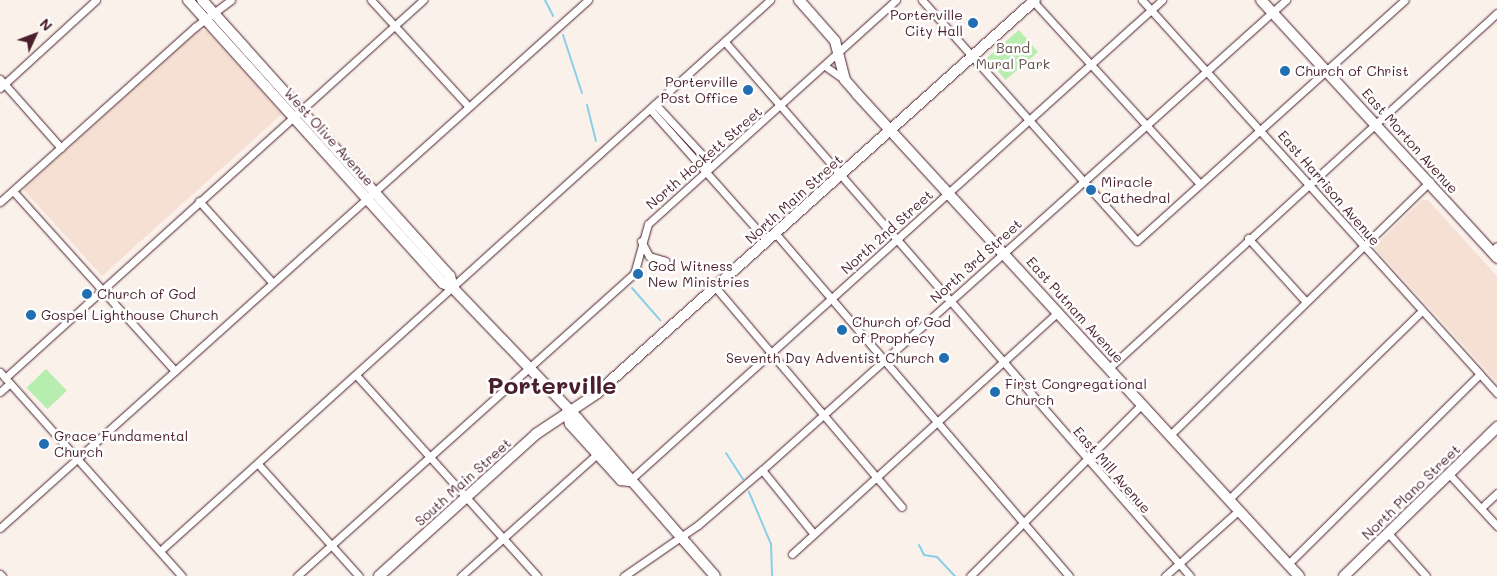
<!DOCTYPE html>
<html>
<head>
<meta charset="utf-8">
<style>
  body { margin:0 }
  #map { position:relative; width:1497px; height:576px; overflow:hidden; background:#fbf1eb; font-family:Mali,sans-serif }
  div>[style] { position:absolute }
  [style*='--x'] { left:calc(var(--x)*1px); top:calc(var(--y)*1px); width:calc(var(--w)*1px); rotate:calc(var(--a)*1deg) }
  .built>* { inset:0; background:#f6e0d3 }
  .green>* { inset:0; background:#b7edaf; transform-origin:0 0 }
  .stream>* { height:2px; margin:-1px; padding:0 1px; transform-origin:1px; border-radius:1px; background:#88cfe9 }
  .roads { filter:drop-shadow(0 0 1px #4a1f2b) drop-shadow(0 0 1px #4a1f2b) }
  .street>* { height:7px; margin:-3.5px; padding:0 3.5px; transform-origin:3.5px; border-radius:3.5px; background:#fff }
  .secondary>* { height:10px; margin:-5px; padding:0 5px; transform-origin:5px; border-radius:5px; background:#fff }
  .dots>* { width:14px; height:14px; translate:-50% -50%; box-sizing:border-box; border:2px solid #fff; border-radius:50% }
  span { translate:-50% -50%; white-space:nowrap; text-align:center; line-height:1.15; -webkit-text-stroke:5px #fff; paint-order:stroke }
  .poi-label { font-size:14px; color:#4a1f2b }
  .right { translate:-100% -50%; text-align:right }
  .left { translate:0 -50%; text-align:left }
  .park-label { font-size:14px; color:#65524c }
  .street-label { font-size:14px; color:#4a1f2b }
  .town-label { font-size:24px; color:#4a1f2b; font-weight:700 }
  .north { position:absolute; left:10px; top:10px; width:50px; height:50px; -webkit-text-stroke:4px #fff; paint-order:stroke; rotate:47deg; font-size:14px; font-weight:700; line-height:20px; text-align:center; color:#4a1f2b }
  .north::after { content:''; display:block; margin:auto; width:18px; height:22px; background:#4a1f2b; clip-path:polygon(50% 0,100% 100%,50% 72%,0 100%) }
</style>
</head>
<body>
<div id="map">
  <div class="built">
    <i style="clip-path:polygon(199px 30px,207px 31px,282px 114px,102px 276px,23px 189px)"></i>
    <i style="clip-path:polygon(1422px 200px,1428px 200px,1497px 276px,1497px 382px,1374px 247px)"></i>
  </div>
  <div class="green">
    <i style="left:1019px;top:30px;width:29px;height:43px;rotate:49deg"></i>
    <i style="left:46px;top:369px;width:30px;height:27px;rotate:46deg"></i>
  </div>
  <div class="stream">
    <i style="--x:545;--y:0;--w:18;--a:63"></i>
    <i style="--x:563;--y:35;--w:61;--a:71.9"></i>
    <i style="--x:587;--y:105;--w:37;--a:76"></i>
    <i style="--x:632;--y:288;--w:43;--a:48.8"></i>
    <i style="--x:726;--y:453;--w:31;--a:57"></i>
    <i style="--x:749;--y:492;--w:56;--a:67.1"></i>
    <i style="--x:771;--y:544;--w:32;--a:88"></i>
    <i style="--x:919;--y:545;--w:11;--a:63"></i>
    <i style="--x:924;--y:555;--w:13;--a:9"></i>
    <i style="--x:937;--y:557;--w:26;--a:47"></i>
  </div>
  <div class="roads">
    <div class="street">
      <i style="--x:371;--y:0;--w:144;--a:47.5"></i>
      <i style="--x:922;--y:0;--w:323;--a:48.3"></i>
      <i style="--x:1137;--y:241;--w:360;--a:-42"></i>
      <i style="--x:1032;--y:0;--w:249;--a:47.6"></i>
      <i style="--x:1142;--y:0;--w:530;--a:47.91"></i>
      <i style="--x:725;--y:42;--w:708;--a:48.95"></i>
      <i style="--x:825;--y:66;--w:24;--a:35"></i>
      <i style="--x:0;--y:79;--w:92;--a:48.5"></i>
      <i style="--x:0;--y:88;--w:130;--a:-42.5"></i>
      <i style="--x:655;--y:104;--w:76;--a:47.1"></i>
      <i style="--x:707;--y:160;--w:11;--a:90"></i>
      <i style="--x:650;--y:109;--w:176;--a:48.4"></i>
      <i style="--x:13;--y:191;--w:242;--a:48"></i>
      <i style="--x:199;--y:201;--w:109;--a:48"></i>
      <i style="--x:0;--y:202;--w:262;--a:-41.9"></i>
      <i style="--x:195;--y:27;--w:45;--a:-36.9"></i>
      <i style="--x:776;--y:234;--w:450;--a:49.4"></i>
      <i style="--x:1248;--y:238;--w:86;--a:47.8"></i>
      <i style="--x:641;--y:241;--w:17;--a:62"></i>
      <i style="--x:649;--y:256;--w:17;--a:17"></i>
      <i style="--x:1491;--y:252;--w:8;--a:-45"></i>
      <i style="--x:716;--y:288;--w:287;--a:49.7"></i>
      <i style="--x:1109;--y:368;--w:526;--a:-42.46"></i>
      <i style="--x:0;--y:372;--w:273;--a:48.3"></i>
      <i style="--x:357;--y:376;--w:269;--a:48"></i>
      <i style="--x:5;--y:378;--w:564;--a:-42.12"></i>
      <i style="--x:0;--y:392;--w:13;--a:-42"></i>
      <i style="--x:1170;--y:435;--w:363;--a:-44.3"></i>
      <i style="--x:259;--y:465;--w:149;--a:48"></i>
      <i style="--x:762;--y:470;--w:81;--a:51"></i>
      <i style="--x:1449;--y:474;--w:71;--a:47.3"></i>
      <i style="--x:629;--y:481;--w:718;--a:-42.06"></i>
      <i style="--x:1228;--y:500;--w:271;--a:-44.3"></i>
      <i style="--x:1481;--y:508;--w:22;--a:-43"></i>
      <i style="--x:0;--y:528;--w:790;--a:-41.92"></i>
      <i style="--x:1388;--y:533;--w:57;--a:48.5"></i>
      <i style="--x:160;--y:551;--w:822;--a:-42.09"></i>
      <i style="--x:792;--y:554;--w:360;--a:-42.3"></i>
      <i style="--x:1288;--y:564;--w:270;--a:-44.7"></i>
      <i style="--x:0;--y:574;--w:3;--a:45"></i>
      <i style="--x:297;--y:576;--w:453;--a:-41.9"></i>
      <i style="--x:634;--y:274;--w:52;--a:-74.4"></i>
      <i style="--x:648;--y:224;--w:334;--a:-42.1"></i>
      <i style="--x:461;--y:576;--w:183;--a:-41.9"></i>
      <i style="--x:624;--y:576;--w:90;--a:-34.6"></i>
      <i style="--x:698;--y:525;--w:84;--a:-40.7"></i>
      <i style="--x:762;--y:470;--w:704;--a:-41.89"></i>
      <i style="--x:970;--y:576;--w:243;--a:-45"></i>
      <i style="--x:1165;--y:576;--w:98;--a:-41.7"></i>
    </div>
    <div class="secondary">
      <i style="--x:188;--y:0;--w:381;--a:48"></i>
      <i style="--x:443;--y:283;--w:11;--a:27"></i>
      <i style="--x:453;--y:288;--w:181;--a:46.3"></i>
      <i style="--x:578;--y:419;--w:208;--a:48.9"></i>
      <i style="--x:202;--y:0;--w:371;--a:48.1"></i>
      <i style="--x:450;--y:276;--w:12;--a:76"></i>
      <i style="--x:799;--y:0;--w:55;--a:48.7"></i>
      <i style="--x:835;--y:41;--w:40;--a:75.6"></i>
      <i style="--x:845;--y:80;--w:18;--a:49"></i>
      <i style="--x:857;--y:94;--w:654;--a:47.48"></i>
      <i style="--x:1261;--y:0;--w:350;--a:47.5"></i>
      <i style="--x:567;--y:412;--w:12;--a:76"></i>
      <i style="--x:570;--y:424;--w:76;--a:47.7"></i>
      <i style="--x:621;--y:480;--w:8;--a:7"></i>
      <i style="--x:379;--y:576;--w:212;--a:-42.1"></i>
      <i style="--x:536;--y:434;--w:72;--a:-33.7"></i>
      <i style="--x:596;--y:394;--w:590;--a:-41.91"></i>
      <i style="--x:1344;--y:576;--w:214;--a:-44.2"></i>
    </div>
  </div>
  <div class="dots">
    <i style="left:973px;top:23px;background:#1f6fb2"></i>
    <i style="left:1285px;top:71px;background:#1f6fb2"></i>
    <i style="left:748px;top:90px;background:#1f6fb2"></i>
    <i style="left:1091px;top:190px;background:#1f6fb2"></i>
    <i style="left:638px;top:274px;background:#1f6fb2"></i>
    <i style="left:87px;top:294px;background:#1f6fb2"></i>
    <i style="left:31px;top:315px;background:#1f6fb2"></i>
    <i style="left:842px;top:330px;background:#1f6fb2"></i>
    <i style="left:944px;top:358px;background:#1f6fb2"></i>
    <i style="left:995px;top:392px;background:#1f6fb2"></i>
    <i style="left:44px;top:444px;background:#1f6fb2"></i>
  </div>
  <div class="poi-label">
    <span class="right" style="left:963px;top:23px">Porterville<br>City Hall</span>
    <span class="left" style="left:1295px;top:71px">Church of Christ</span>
    <span class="right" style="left:738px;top:90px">Porterville<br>Post Office</span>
    <span class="left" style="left:1101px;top:190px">Miracle<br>Cathedral</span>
    <span class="left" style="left:648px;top:274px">God Witness<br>New Ministries</span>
    <span class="left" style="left:97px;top:294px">Church of God</span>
    <span class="left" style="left:41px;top:315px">Gospel Lighthouse Church</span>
    <span class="left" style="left:852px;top:330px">Church of God<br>of Prophecy</span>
    <span class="right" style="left:934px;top:358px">Seventh Day Adventist Church</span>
    <span class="left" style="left:1005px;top:392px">First Congregational<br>Church</span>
    <span class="left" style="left:54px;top:444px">Grace Fundamental<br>Church</span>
  </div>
  <div class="park-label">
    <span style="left:1013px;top:56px">Band<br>Mural Park</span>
  </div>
  <div class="street-label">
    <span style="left:329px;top:137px;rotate:48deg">West Olive Avenue</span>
    <span style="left:1410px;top:141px;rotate:48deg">East Morton Avenue</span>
    <span style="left:704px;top:158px;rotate:-41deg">North Hockett Street</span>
    <span style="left:1329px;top:188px;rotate:49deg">East Harrison Avenue</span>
    <span style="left:794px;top:199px;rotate:-42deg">North Main Street</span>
    <span style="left:887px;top:232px;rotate:-42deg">North 2nd Street</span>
    <span style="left:976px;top:261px;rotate:-42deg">North 3rd Street</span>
    <span style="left:1075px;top:310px;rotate:48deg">East Putnam Avenue</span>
    <span style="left:1112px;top:470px;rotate:49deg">East Mill Avenue</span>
    <span style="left:463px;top:482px;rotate:-42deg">South Main Street</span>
    <span style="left:1411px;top:492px;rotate:-44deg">North Plano Street</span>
  </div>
  <div class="town-label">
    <span style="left:552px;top:385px">Porterville</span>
  </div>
  <div class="north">N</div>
</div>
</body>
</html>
